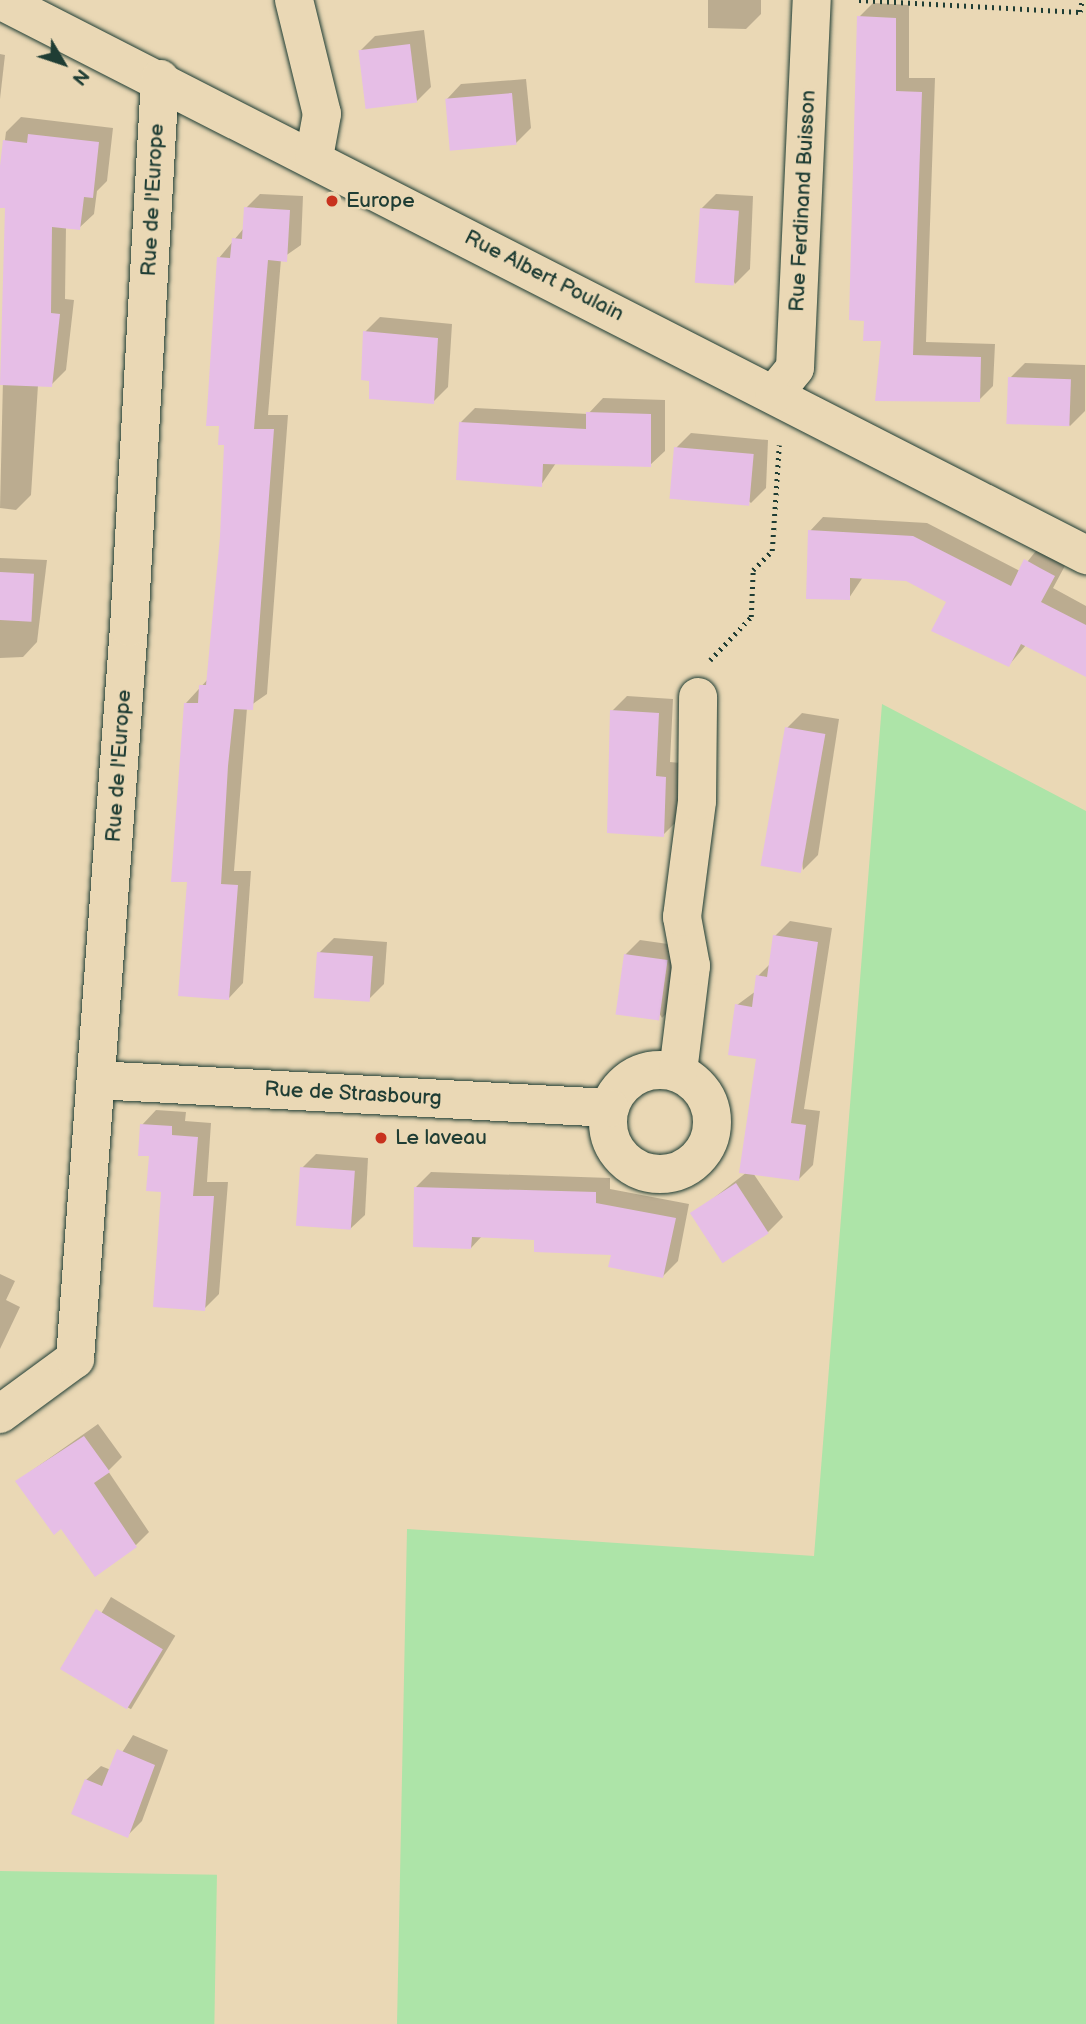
<!DOCTYPE html>
<html>
<head>
<meta charset="utf-8">
<style>
  body { margin:0 }
  #map { position:relative; width:1086px; height:2024px; overflow:hidden; background:#ead8b5; font-family:"Balsamiq Sans",sans-serif }
  div>[style] { position:absolute }
  [style*='--x'] { left:calc(var(--x)*1px); top:calc(var(--y)*1px); width:calc(var(--w)*1px); rotate:calc(var(--a)*1deg) }
  .green>* { inset:0; background:#ade4a8; transform-origin:0 0 }
  .shadow>* { inset:0; background:#0003; transform-origin:0 0 }
  .building>* { inset:0; background:#e6bee6; transform-origin:0 0 }
  .path>* { height:4.5px; margin-top:-2.25px; transform-origin:0; background:repeating-linear-gradient(90deg,#1f3d34 0 2px,transparent 0 7px) }
  .roads { filter:drop-shadow(0 0 2px #1f3d34) drop-shadow(0 0 2px #1f3d34) }
  .minor>* { height:38px; margin:-19px; padding:0 19px; transform-origin:19px; border-radius:19px; background:#ead8b5 }
  .minor>.ring { margin:-19px; padding:0; box-sizing:content-box; background:none; border:38px solid #ead8b5; border-radius:50% }
  .dots>* { width:19px; height:19px; translate:-50% -50%; box-sizing:border-box; border:4px solid #ead8b5; border-radius:50% }
  span { translate:-50% -50%; white-space:nowrap; text-align:center; line-height:1.15; -webkit-text-stroke:5px #ead8b5; paint-order:stroke }
  .street-label { font-size:21px; color:#1f3d34 }
  .poi-label { font-size:21px; color:#1f3d34 }
  .left { translate:0 -50%; text-align:left }
  .north { position:absolute; left:28px; top:28px; width:70px; height:70px; -webkit-text-stroke:5px #ead8b5; paint-order:stroke; rotate:129deg; font-size:19px; font-weight:700; line-height:28px; text-align:center; color:#1f3d34 }
  .north::after { content:''; display:block; margin:auto; width:24px; height:32px; background:#1f3d34; clip-path:polygon(50% 0,100% 100%,50% 72%,0 100%) }
</style>
</head>
<body>
<div id="map">
  <div class="green">
    <i style="clip-path:polygon(882px 704px,1086px 811px,1086px 2024px,397px 2024px,407px 1529px,814px 1556px)"></i>
    <i style="left:0;top:1871px;width:217px;height:153px;rotate:1deg"></i>
  </div>
  <div class="shadow">
    <i style="clip-path:polygon(708px 0,761px 0,761px 14px,746px 29px,708px 28px)"></i>
    <i style="clip-path:polygon(873px 3px,909px 5px,909px 78px,935px 78px,926px 342px,995px 344px,993px 386px,979px 400px,883px 339px,859px 17px)"></i>
    <i style="clip-path:polygon(424px 30px,431px 87px,416px 102px,360px 51px,375px 36px)"></i>
    <i style="clip-path:polygon(0 54px,5px 55px,0 99px)"></i>
    <i style="clip-path:polygon(526px 79px,531px 128px,516px 143px,447px 99px,461px 84px)"></i>
    <i style="clip-path:polygon(21px 117px,113px 128px,107px 181px,97px 191px,94px 214px,79px 228px,66px 227px,65px 299px,74px 300px,66px 370px,51px 385px,38px 385px,31px 495px,16px 510px,0 508px,7px 207px,0 206px,0 179px,6px 132px)"></i>
    <i style="clip-path:polygon(260px 194px,303px 196px,301px 245px,281px 259px,268px 415px,288px 415px,267px 694px,247px 708px,234px 871px,251px 871px,243px 983px,229px 998px,186px 703px,209px 678px,221px 537px,226px 443px,219px 258px,244px 228px,246px 208px)"></i>
    <i style="clip-path:polygon(716px 194px,753px 196px,750px 269px,735px 284px,701px 209px)"></i>
    <i style="clip-path:polygon(380px 317px,452px 324px,448px 387px,433px 402px,365px 332px)"></i>
    <i style="clip-path:polygon(1025px 363px,1085px 365px,1085px 411px,1070px 426px,1010px 378px)"></i>
    <i style="clip-path:polygon(603px 398px,665px 400px,665px 451px,650px 465px,556px 463px,541px 485px,460px 423px,475px 408px,588px 414px)"></i>
    <i style="clip-path:polygon(691px 433px,768px 440px,766px 488px,751px 503px,676px 448px)"></i>
    <i style="clip-path:polygon(823px 517px,927px 523px,1020px 571px,1039px 547px,1067px 562px,1053px 588px,1086px 606px,1086px 676px,1026px 645px,1009px 665px,948px 602px,906px 580px,863px 577px,849px 598px,810px 531px)"></i>
    <i style="clip-path:polygon(0 558px,47px 560px,37px 642px,23px 657px,0 658px)"></i>
    <i style="clip-path:polygon(627px 696px,673px 699px,670px 762px,680px 763px,678px 820px,663px 835px,612px 711px)"></i>
    <i style="clip-path:polygon(802px 713px,839px 719px,818px 855px,803px 870px,787px 728px)"></i>
    <i style="clip-path:polygon(790px 921px,832px 928px,804px 1109px,820px 1111px,813px 1165px,798px 1180px,753px 1173px,783px 1217px,768px 1232px,692px 1215px,747px 1172px,758px 1058px,737px 1005px,756px 991px,758px 976px,771px 963px,775px 936px)"></i>
    <i style="clip-path:polygon(334px 938px,387px 942px,384px 984px,369px 999px,319px 953px)"></i>
    <i style="clip-path:polygon(640px 940px,682px 946px,677px 1003px,662px 1018px,625px 955px)"></i>
    <i style="clip-path:polygon(156px 1110px,186px 1112px,185px 1121px,211px 1123px,207px 1182px,228px 1182px,219px 1294px,204px 1309px,142px 1125px)"></i>
    <i style="clip-path:polygon(316px 1154px,368px 1158px,365px 1215px,350px 1229px,302px 1168px)"></i>
    <i style="clip-path:polygon(431px 1172px,610px 1178px,610px 1189px,689px 1204px,678px 1261px,663px 1276px,613px 1253px,536px 1238px,482px 1236px,471px 1248px,416px 1187px)"></i>
    <i style="clip-path:polygon(0 1274px,15px 1281px,6px 1300px,20px 1307px,0 1349px)"></i>
    <i style="clip-path:polygon(98px 1424px,122px 1457px,108px 1471px,149px 1532px,136px 1545px,62px 1527px,17px 1481px)"></i>
    <i style="left:111px;top:1597px;width:75px;height:86px;rotate:31deg"></i>
    <i style="clip-path:polygon(133px 1735px,168px 1750px,142px 1821px,127px 1836px,86px 1780px,101px 1766px,111px 1770px)"></i>
  </div>
  <div class="building">
    <i style="clip-path:polygon(857px 16px,896px 18px,896px 91px,922px 92px,913px 355px,981px 357px,980px 402px,875px 401px,881px 341px,863px 341px,864px 321px,849px 320px)"></i>
    <i style="left:410px;top:44px;width:59px;height:52px;rotate:83deg"></i>
    <i style="left:512px;top:93px;width:52px;height:67px;rotate:85deg"></i>
    <i style="clip-path:polygon(28px 134px,99px 142px,93px 198px,84px 197px,80px 230px,52px 227px,51px 313px,60px 314px,52px 387px,0 385px,5px 208px,0 208px,0 166px,3px 140px,27px 143px)"></i>
    <i style="clip-path:polygon(244px 207px,290px 210px,287px 262px,268px 260px,254px 429px,274px 429px,253px 710px,234px 709px,228px 766px,221px 884px,238px 885px,229px 1000px,178px 996px,187px 882px,171px 882px,184px 703px,198px 703px,199px 685px,206px 685px,220px 537px,224px 445px,218px 445px,219px 426px,206px 426px,217px 257px,230px 258px,232px 238px,242px 239px)"></i>
    <i style="left:700px;top:208px;width:39px;height:75px;rotate:4deg"></i>
    <i style="clip-path:polygon(363px 331px,438px 338px,434px 404px,369px 399px,369px 381px,361px 380px)"></i>
    <i style="left:1008px;top:377px;width:63px;height:47px;rotate:2deg"></i>
    <i style="clip-path:polygon(586px 412px,651px 414px,651px 467px,543px 464px,542px 487px,456px 480px,459px 422px,586px 429px)"></i>
    <i style="left:674px;top:447px;width:80px;height:52px;rotate:5deg"></i>
    <i style="clip-path:polygon(808px 530px,913px 536px,1011px 586px,1024px 559px,1040px 568px,1055px 576px,1041px 602px,1086px 625px,1086px 677px,1021px 644px,1009px 667px,931px 631px,946px 602px,906px 581px,850px 578px,850px 600px,806px 599px)"></i>
    <i style="left:0;top:572px;width:34px;height:48px;rotate:3deg"></i>
    <i style="clip-path:polygon(610px 710px,659px 713px,656px 776px,666px 777px,664px 837px,607px 833px)"></i>
    <i style="left:785px;top:727px;width:41px;height:141px;rotate:10deg"></i>
    <i style="clip-path:polygon(773px 935px,818px 942px,791px 1123px,806px 1125px,799px 1181px,739px 1173px,756px 1059px,728px 1055px,735px 1004px,752px 1007px,756px 975px,767px 977px)"></i>
    <i style="left:317px;top:952px;width:56px;height:46px;rotate:4deg"></i>
    <i style="left:624px;top:954px;width:44px;height:61px;rotate:8deg"></i>
    <i style="clip-path:polygon(140px 1124px,172px 1126px,172px 1135px,198px 1137px,193px 1196px,214px 1196px,205px 1311px,153px 1307px,161px 1192px,146px 1191px,149px 1156px,138px 1156px)"></i>
    <i style="left:300px;top:1167px;width:55px;height:59px;rotate:4deg"></i>
    <i style="left:736px;top:1183px;width:60px;height:55px;rotate:57deg"></i>
    <i style="clip-path:polygon(414px 1187px,596px 1192px,596px 1203px,676px 1218px,663px 1278px,608px 1267px,611px 1255px,534px 1252px,534px 1240px,472px 1237px,471px 1249px,413px 1247px)"></i>
    <i style="clip-path:polygon(84px 1436px,110px 1472px,94px 1483px,137px 1547px,95px 1577px,61px 1529px,54px 1535px,15px 1481px)"></i>
    <i style="left:96px;top:1609px;width:78px;height:70px;rotate:31deg"></i>
    <i style="clip-path:polygon(117px 1749px,155px 1765px,128px 1838px,71px 1814px,85px 1779px,102px 1786px)"></i>
  </div>
  <div class="path">
    <i style="--x:859;--y:0;--w:221;--a:3.1"></i>
    <i style="--x:1080;--y:12;--w:12;--a:-81"></i>
    <i style="--x:710;--y:660;--w:59;--a:-46.4"></i>
    <i style="--x:751;--y:617;--w:47;--a:-87.6"></i>
    <i style="--x:753;--y:570;--w:27;--a:-45"></i>
    <i style="--x:772;--y:551;--w:106;--a:-86.2"></i>
  </div>
  <div class="roads">
    <div class="minor">
      <i style="--x:0;--y:0;--w:1220;--a:27.07"></i>
      <i style="--x:294;--y:0;--w:117;--a:76.2"></i>
      <i style="--x:322;--y:114;--w:44;--a:100.5"></i>
      <i style="--x:774;--y:394;--w:33;--a:-51"></i>
      <i style="--x:795;--y:368;--w:368;--a:-87.4"></i>
      <i class="ring" style="left:608px;top:1070px;width:66px;height:66px"></i>
      <i style="--x:678;--y:1072;--w:107;--a:-83"></i>
      <i style="--x:691;--y:966;--w:50;--a:-100.4"></i>
      <i style="--x:682;--y:917;--w:117;--a:-82.6"></i>
      <i style="--x:697;--y:801;--w:104;--a:-89.4"></i>
      <i style="--x:96;--y:1080;--w:514;--a:3.12"></i>
      <i style="--x:0;--y:1414;--w:93;--a:-36.3"></i>
      <i style="--x:75;--y:1359;--w:734;--a:-85.78"></i>
      <i style="--x:129;--y:627;--w:549;--a:-86.76"></i>
    </div>
  </div>
  <div class="dots">
    <i style="left:332px;top:201px;background:#c8321e"></i>
    <i style="left:381px;top:1138px;background:#c8321e"></i>
  </div>
  <div class="street-label">
    <span style="left:153px;top:200px;rotate:-87deg">Rue de l'Europe</span>
    <span style="left:803px;top:201px;rotate:-87deg">Rue Ferdinand Buisson</span>
    <span style="left:544px;top:276px;rotate:27deg">Rue Albert Poulain</span>
    <span style="left:119px;top:766px;rotate:-86deg">Rue de l'Europe</span>
    <span style="left:353px;top:1094px;rotate:3deg">Rue de Strasbourg</span>
  </div>
  <div class="poi-label">
    <span class="left" style="left:346px;top:201px">Europe</span>
    <span class="left" style="left:395px;top:1138px">Le laveau</span>
  </div>
  <div class="north">N</div>
</div>
</body>
</html>
